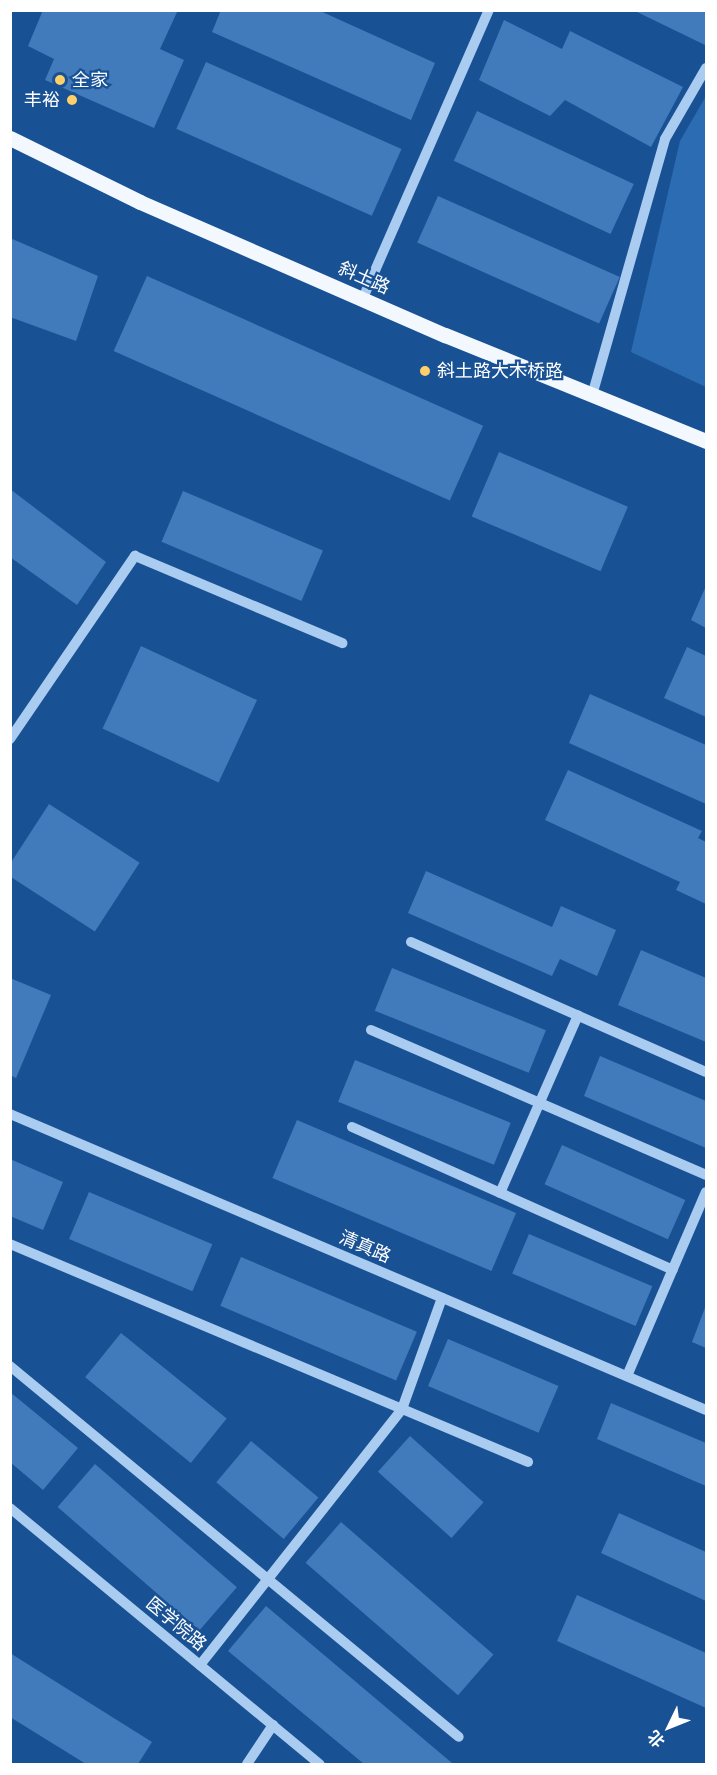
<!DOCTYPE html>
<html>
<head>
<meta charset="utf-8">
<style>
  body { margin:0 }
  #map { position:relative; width:717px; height:1775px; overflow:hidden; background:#195294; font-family:"PT Sans Narrow","Noto Sans SC",sans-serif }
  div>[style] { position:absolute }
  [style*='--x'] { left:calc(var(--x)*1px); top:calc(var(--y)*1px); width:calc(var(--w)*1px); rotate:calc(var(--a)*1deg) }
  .green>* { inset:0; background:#2c6cb2 }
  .building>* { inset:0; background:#427bbb; transform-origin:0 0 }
  .minor>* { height:10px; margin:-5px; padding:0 5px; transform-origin:5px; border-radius:5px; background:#aaccf0 }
  .major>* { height:15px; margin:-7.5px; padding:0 7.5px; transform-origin:7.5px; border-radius:7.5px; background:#f3f8ff }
  .dots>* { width:16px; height:16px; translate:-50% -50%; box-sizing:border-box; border:3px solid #195294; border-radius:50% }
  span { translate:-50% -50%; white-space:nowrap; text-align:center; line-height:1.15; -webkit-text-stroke:4.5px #195294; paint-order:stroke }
  .poi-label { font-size:18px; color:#fff }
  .left { translate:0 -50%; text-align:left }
  .right { translate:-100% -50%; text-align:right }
  .street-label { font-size:18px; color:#fff }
  .frame { position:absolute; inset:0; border:12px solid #fff; pointer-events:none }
  .north { position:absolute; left:639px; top:1697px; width:60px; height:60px; -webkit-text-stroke:4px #195294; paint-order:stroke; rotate:227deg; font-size:16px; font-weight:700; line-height:24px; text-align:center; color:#fff }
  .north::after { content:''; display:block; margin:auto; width:21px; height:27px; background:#fff; clip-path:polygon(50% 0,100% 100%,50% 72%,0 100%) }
</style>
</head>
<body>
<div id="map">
  <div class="green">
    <i style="clip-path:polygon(706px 96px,706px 387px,631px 352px,680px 141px)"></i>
  </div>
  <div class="building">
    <i style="clip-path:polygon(43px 10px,178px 10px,160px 49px,184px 60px,154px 128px,45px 80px,54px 59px,28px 46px)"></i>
    <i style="clip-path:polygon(221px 10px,318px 10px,435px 63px,411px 120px,212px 32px)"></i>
    <i style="clip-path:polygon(633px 10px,706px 10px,706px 42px,705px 45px)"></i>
    <i style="clip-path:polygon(504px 20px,562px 49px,570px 31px,683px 87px,651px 147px,565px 100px,550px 116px,479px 80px)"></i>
    <i style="left:206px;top:62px;width:214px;height:73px;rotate:24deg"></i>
    <i style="left:477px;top:111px;width:173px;height:55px;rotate:25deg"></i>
    <i style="left:438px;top:196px;width:199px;height:51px;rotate:24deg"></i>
    <i style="clip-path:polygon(10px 238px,98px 276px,76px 341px,10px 317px)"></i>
    <i style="left:147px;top:276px;width:368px;height:82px;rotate:24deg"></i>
    <i style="left:499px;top:452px;width:140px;height:70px;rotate:23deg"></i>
    <i style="clip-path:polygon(10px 489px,106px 562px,77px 605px,10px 557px)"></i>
    <i style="left:183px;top:491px;width:152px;height:55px;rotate:23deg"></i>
    <i style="clip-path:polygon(706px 586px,706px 628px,691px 620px)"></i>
    <i style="left:141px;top:646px;width:128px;height:91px;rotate:25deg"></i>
    <i style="clip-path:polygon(687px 647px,706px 656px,706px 717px,664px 698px)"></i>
    <i style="clip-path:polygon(590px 694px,706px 745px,706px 804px,569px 743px)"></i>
    <i style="clip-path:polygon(568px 770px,702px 831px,698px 838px,706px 842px,706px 904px,676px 890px,680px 882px,545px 820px)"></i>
    <i style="left:49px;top:804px;width:108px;height:82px;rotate:33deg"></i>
    <i style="clip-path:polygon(426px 871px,552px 927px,561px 906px,616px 930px,597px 976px,560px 959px,552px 976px,408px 913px)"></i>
    <i style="clip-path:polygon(641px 950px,706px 978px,706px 1042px,618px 1005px)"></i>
    <i style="left:392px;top:968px;width:166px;height:46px;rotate:22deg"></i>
    <i style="clip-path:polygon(10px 978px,51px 995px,16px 1078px,10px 1075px)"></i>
    <i style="clip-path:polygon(600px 1056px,706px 1101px,706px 1148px,584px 1096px)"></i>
    <i style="left:355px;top:1060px;width:168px;height:45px;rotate:22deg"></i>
    <i style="left:297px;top:1120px;width:238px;height:63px;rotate:23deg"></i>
    <i style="left:562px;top:1145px;width:135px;height:43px;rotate:24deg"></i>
    <i style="clip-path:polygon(10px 1159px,63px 1182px,43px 1230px,10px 1216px)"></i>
    <i style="left:89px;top:1192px;width:134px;height:51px;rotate:23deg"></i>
    <i style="left:529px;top:1234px;width:134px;height:43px;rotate:23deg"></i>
    <i style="left:241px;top:1257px;width:191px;height:53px;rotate:23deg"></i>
    <i style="clip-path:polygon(706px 1305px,706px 1348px,692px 1342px)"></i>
    <i style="left:121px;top:1333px;width:136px;height:57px;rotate:39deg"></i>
    <i style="left:448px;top:1339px;width:120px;height:51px;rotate:23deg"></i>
    <i style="clip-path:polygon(10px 1392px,78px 1448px,43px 1490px,10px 1462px)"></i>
    <i style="clip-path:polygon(611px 1403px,706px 1443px,706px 1486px,597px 1439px)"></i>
    <i style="left:410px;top:1436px;width:99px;height:48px;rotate:42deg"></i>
    <i style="left:251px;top:1441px;width:88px;height:54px;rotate:40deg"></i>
    <i style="left:95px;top:1464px;width:188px;height:57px;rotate:41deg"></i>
    <i style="clip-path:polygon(619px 1513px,706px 1552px,706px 1601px,601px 1553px)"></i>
    <i style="left:341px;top:1522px;width:202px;height:54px;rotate:41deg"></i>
    <i style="clip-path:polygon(577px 1595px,706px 1653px,706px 1708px,557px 1641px)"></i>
    <i style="clip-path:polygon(266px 1606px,452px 1763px,451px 1764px,364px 1764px,228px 1651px)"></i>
    <i style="clip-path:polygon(10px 1653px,152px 1742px,138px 1764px,86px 1764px,10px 1717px)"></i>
  </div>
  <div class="minor">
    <i style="--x:363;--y:298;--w:314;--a:-66.4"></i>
    <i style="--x:593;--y:392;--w:263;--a:-74.1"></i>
    <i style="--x:665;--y:139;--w:82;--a:-60"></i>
    <i style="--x:10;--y:739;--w:222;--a:-55.7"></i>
    <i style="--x:135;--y:556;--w:225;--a:22.8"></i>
    <i style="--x:411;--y:942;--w:322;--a:23.8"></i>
    <i style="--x:371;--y:1030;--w:365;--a:23.4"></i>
    <i style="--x:10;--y:1114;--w:756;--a:23.04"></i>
    <i style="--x:352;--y:1127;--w:351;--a:24"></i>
    <i style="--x:500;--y:1193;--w:194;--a:-66.3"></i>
    <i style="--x:10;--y:1244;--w:562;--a:22.82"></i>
    <i style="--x:10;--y:1366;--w:582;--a:39.57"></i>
    <i style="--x:627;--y:1376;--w:200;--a:-66.8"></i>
    <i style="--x:10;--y:1508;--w:402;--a:39.6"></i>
    <i style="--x:200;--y:1665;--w:326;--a:-51.7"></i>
    <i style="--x:402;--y:1409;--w:118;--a:-70.2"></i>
    <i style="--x:247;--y:1764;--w:47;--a:-56.3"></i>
  </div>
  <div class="major">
    <i style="--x:10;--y:138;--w:145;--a:26.2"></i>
    <i style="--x:140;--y:202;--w:333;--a:23.6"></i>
    <i style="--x:445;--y:335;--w:282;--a:22.1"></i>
  </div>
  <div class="dots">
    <i style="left:60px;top:80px;background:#ffd069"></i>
    <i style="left:72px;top:100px;background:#ffd069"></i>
    <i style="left:425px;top:371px;background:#ffd069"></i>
  </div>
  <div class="poi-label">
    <span class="left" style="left:72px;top:80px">全家</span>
    <span class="right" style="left:60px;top:100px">丰裕</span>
    <span class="left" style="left:437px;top:371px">斜土路大木桥路</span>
  </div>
  <div class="street-label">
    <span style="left:364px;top:278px;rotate:24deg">斜土路</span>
    <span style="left:365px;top:1247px;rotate:23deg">清真路</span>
    <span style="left:176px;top:1624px;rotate:40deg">医学院路</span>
  </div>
  <div class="frame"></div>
  <div class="north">北</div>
</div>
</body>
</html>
